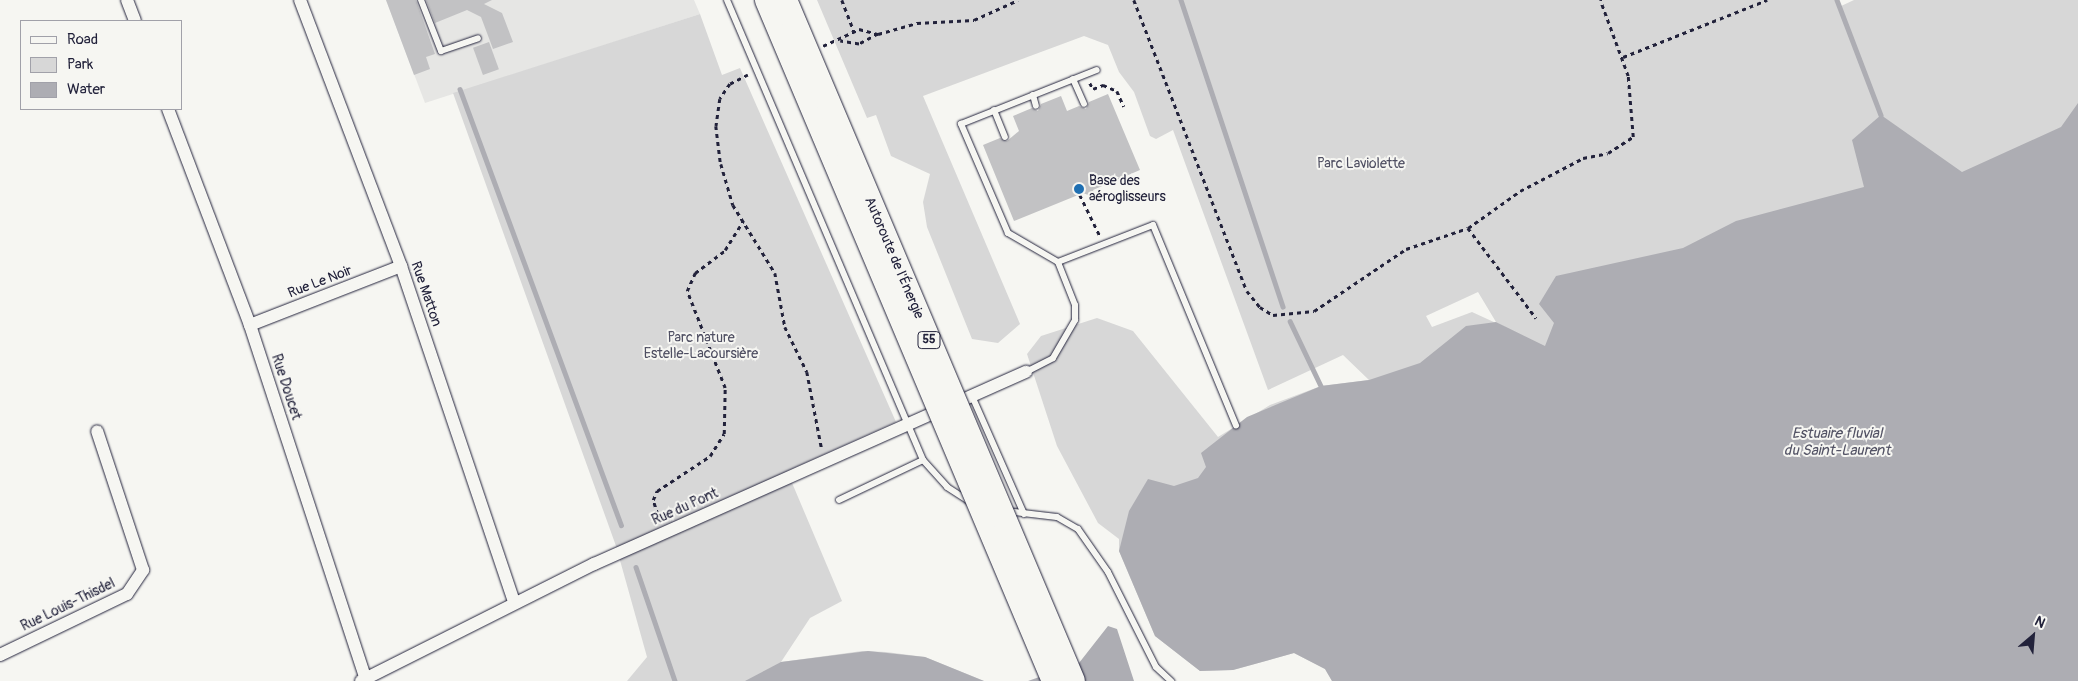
<!DOCTYPE html>
<html>
<head>
<meta charset="utf-8">
<style>
  body { margin:0 }
  #map { position:relative; width:2078px; height:681px; overflow:hidden; background:#f6f6f2; font-family:Pangolin,sans-serif }
  div>[style] { position:absolute }
  [style*='--x'] { left:calc(var(--x)*1px); top:calc(var(--y)*1px); width:calc(var(--w)*1px); rotate:calc(var(--a)*1deg) }
  .built>* { inset:0; background:#e6e6e4 }
  .green>* { inset:0; background:#d7d7d7 }
  .water>* { inset:0; background:#adadb3 }
  .stream>* { height:4.5px; margin:-2.25px; padding:0 2.25px; transform-origin:2.25px; border-radius:2.25px; background:#adadb3 }
  .building>* { inset:0; background:#c2c2c4; transform-origin:0 0 }
  .path>* { height:2.5px; margin-top:-1.25px; transform-origin:0; background:repeating-linear-gradient(90deg,#22223b 0 4px,transparent 0 8px) }
  .roads { filter:drop-shadow(0 0 1px #22223b) drop-shadow(0 0 1px #22223b) }
  .service>* { height:6px; margin:-3px; padding:0 3px; transform-origin:3px; border-radius:3px; background:#f6f6f2 }
  .minor>* { height:12px; margin:-6px; padding:0 6px; transform-origin:6px; border-radius:6px; background:#f6f6f2 }
  .bridges { filter:drop-shadow(0 0 1px #22223b) drop-shadow(0 0 1px #22223b) }
  .motorway-bridge>* { height:24px; margin:-12px; padding:0 12px; transform-origin:12px; border-radius:12px; background:#f6f6f2 }
  .dots>* { width:14px; height:14px; translate:-50% -50%; box-sizing:border-box; border:2px solid #f6f6f2; border-radius:50% }
  span { translate:-50% -50%; white-space:nowrap; text-align:center; line-height:1.15; -webkit-text-stroke:4px #f6f6f2; paint-order:stroke }
  .shield-label span { padding:1px 4px; background:#f6f6f2; border:1px solid; border-radius:4px; -webkit-text-stroke-width:0 }
  .shield-label { font-size:12px; color:#22223b; font-weight:700 }
  .park-label { font-size:14px; color:#4f4f62 }
  .poi-label { font-size:14px; color:#22223b }
  .left { translate:0 -50%; text-align:left }
  .street-label { font-size:14px; color:#22223b }
  .water-label { font-size:15px; color:#535365; font-style:italic }
  .legend { position:absolute; left:20px; top:20px; width:162px; height:90px; box-sizing:border-box; background:#f6f6f2; border:1px solid #a1a1a9; margin:0; padding:6px 9px; list-style:none; font-size:15px; color:#22223b }
  .legend li { display:flex; align-items:center; gap:10px; height:25px }
  .legend b { width:25px; border:1px solid #a1a1a9 }
  .north { position:absolute; left:2008px; top:611px; width:50px; height:50px; -webkit-text-stroke:4px #f6f6f2; paint-order:stroke; rotate:27deg; font-size:14px; font-weight:700; line-height:20px; text-align:center; color:#22223b }
  .north::after { content:''; display:block; margin:auto; width:18px; height:22px; background:#22223b; clip-path:polygon(50% 0,100% 100%,50% 72%,0 100%) }
</style>
</head>
<body>
<div id="map">
  <div class="built">
    <i style="clip-path:polygon(386px 0,694px 0,700px 14px,425px 103px)"></i>
  </div>
  <div class="green">
    <i style="clip-path:polygon(evenodd,817px 0,1837px 0,1839px 7px,1854px 0,2078px 0,2078px 356px,1332px 681px,1325px 669px,1294px 653px,1233px 670px,1200px 671px,1155px 636px,1119px 551px,1119px 539px,1098px 523px,1057px 446px,1027px 354px,1041px 336px,1097px 318px,1133px 331px,1218px 437px,1270px 405px,1321px 386px,1369px 380px,1343px 355px,1268px 390px,1173px 130px,1156px 139px,1150px 136px,1134px 92px,1119px 72px,1108px 45px,1084px 36px,923px 96px,1020px 324px,998px 343px,972px 339px,927px 227px,923px 202px,930px 174px,891px 156px,876px 115px,867px 118px,817px 0,1478px 292px,1496px 322px,1509px 329px,1472px 312px,1432px 327px,1426px 316px,1478px 292px)"></i>
    <i style="clip-path:polygon(700px 14px,722px 75px,740px 68px,896px 422px,787px 471px,842px 601px,810px 618px,781px 662px,862px 651px,886px 652px,925px 657px,984px 681px,627px 681px,647px 657px,616px 546px,453px 93px)"></i>
  </div>
  <div class="water">
    <i style="clip-path:polygon(2078px 103px,2078px 681px,1332px 681px,1325px 669px,1294px 653px,1233px 670px,1200px 671px,1155px 636px,1119px 551px,1129px 511px,1148px 479px,1174px 486px,1198px 478px,1206px 467px,1201px 453px,1247px 417px,1321px 386px,1369px 380px,1420px 363px,1466px 326px,1496px 322px,1545px 346px,1554px 323px,1539px 304px,1556px 276px,1683px 248px,1736px 221px,1864px 187px,1852px 140px,1881px 115px,1962px 172px,2061px 127px)"></i>
    <i style="clip-path:polygon(1108px 626px,1117px 629px,1134px 681px,1028px 681px,1079px 663px)"></i>
    <i style="clip-path:polygon(868px 651px,925px 657px,984px 681px,745px 681px,781px 662px)"></i>
  </div>
  <div class="stream">
    <i style="--x:1181;--y:0;--w:323;--a:71.6"></i>
    <i style="--x:1837;--y:0;--w:123;--a:69.1"></i>
    <i style="--x:460;--y:89;--w:465;--a:69.7"></i>
    <i style="--x:1290;--y:321;--w:72;--a:64.5"></i>
    <i style="--x:636;--y:567;--w:120;--a:71.1"></i>
  </div>
  <div class="building">
    <i style="clip-path:polygon(386px 0,416px 0,435px 54px,426px 57px,430px 69px,414px 75px)"></i>
    <i style="clip-path:polygon(426px 0,492px 0,484px 4px,502px 13px,513px 42px,493px 49px,481px 17px,467px 10px,435px 23px)"></i>
    <i style="left:489px;top:42px;width:29px;height:17px;rotate:70deg"></i>
    <i style="clip-path:polygon(1108px 94px,1140px 170px,1093px 190px,1096px 198px,1083px 193px,1014px 221px,983px 145px,1000px 138px,1007px 141px,1019px 131px,1013px 116px,1032px 108px,1038px 111px,1041px 104px,1061px 96px,1067px 111px,1079px 106px,1086px 109px,1089px 102px)"></i>
  </div>
  <div class="path">
    <i style="--x:842;--y:0;--w:33;--a:69"></i>
    <i style="--x:1134;--y:0;--w:312;--a:68.8"></i>
    <i style="--x:1247;--y:291;--w:21;--a:51"></i>
    <i style="--x:1260;--y:307;--w:15;--a:32"></i>
    <i style="--x:1273;--y:315;--w:41;--a:-5.6"></i>
    <i style="--x:1314;--y:311;--w:111;--a:-34"></i>
    <i style="--x:1406;--y:249;--w:65;--a:-18.7"></i>
    <i style="--x:1468;--y:228;--w:64;--a:-35.4"></i>
    <i style="--x:1520;--y:191;--w:71;--a:-27.6"></i>
    <i style="--x:1583;--y:158;--w:25;--a:-11"></i>
    <i style="--x:1608;--y:153;--w:30;--a:-33"></i>
    <i style="--x:1633;--y:137;--w:61;--a:-94.7"></i>
    <i style="--x:1628;--y:76;--w:81;--a:-110.2"></i>
    <i style="--x:878;--y:34;--w:41;--a:-15.8"></i>
    <i style="--x:917;--y:23;--w:57;--a:-3"></i>
    <i style="--x:974;--y:20;--w:48;--a:-24.4"></i>
    <i style="--x:823;--y:46;--w:40;--a:-25"></i>
    <i style="--x:859;--y:29;--w:20;--a:15"></i>
    <i style="--x:878;--y:34;--w:21;--a:152"></i>
    <i style="--x:859;--y:44;--w:19;--a:-171"></i>
    <i style="--x:1623;--y:57;--w:155;--a:-21.6"></i>
    <i style="--x:748;--y:75;--w:20;--a:153"></i>
    <i style="--x:730;--y:84;--w:18;--a:124"></i>
    <i style="--x:720;--y:99;--w:27;--a:98"></i>
    <i style="--x:716;--y:126;--w:38;--a:83"></i>
    <i style="--x:721;--y:164;--w:43;--a:73.7"></i>
    <i style="--x:733;--y:205;--w:80;--a:58.3"></i>
    <i style="--x:775;--y:273;--w:55;--a:79.5"></i>
    <i style="--x:785;--y:327;--w:50;--a:63.9"></i>
    <i style="--x:807;--y:372;--w:79;--a:79.1"></i>
    <i style="--x:1090;--y:83;--w:7;--a:63"></i>
    <i style="--x:1093;--y:89;--w:11;--a:-22"></i>
    <i style="--x:1103;--y:85;--w:15;--a:23"></i>
    <i style="--x:1117;--y:91;--w:17;--a:66"></i>
    <i style="--x:1080;--y:195;--w:46;--a:64"></i>
    <i style="--x:1468;--y:228;--w:113;--a:52.9"></i>
    <i style="--x:660;--y:522;--w:23;--a:-108"></i>
    <i style="--x:653;--y:500;--w:10;--a:-66"></i>
    <i style="--x:657;--y:491;--w:64;--a:-33.4"></i>
    <i style="--x:710;--y:456;--w:26;--a:-58"></i>
    <i style="--x:724;--y:434;--w:46;--a:-88.8"></i>
    <i style="--x:725;--y:388;--w:104;--a:-111.4"></i>
    <i style="--x:687;--y:291;--w:20;--a:-66"></i>
    <i style="--x:695;--y:273;--w:38;--a:-37"></i>
    <i style="--x:725;--y:250;--w:34;--a:-58"></i>
  </div>
  <div class="roads">
    <div class="service">
      <i style="--x:421;--y:0;--w:55;--a:68.6"></i>
      <i style="--x:441;--y:51;--w:39;--a:-19"></i>
      <i style="--x:727;--y:0;--w:500;--a:66.92"></i>
      <i style="--x:923;--y:460;--w:36;--a:48"></i>
      <i style="--x:947;--y:487;--w:30;--a:33"></i>
      <i style="--x:1073;--y:79;--w:27;--a:66"></i>
      <i style="--x:1033;--y:95;--w:11;--a:75"></i>
      <i style="--x:994;--y:110;--w:29;--a:68"></i>
      <i style="--x:1058;--y:262;--w:58;--a:-149.9"></i>
      <i style="--x:1008;--y:233;--w:119;--a:-113.3"></i>
      <i style="--x:961;--y:124;--w:146;--a:-21.7"></i>
      <i style="--x:1026;--y:372;--w:30;--a:-27"></i>
      <i style="--x:1053;--y:358;--w:44;--a:-59.9"></i>
      <i style="--x:1075;--y:320;--w:15;--a:-90"></i>
      <i style="--x:1075;--y:305;--w:46;--a:-111.6"></i>
      <i style="--x:1058;--y:262;--w:102;--a:-21.3"></i>
      <i style="--x:1153;--y:225;--w:217;--a:67.5"></i>
      <i style="--x:972;--y:396;--w:129;--a:66.2"></i>
      <i style="--x:839;--y:500;--w:93;--a:-25.5"></i>
      <i style="--x:1006;--y:511;--w:51;--a:6.7"></i>
      <i style="--x:1057;--y:517;--w:24;--a:30"></i>
      <i style="--x:1078;--y:529;--w:52;--a:55.1"></i>
      <i style="--x:1108;--y:572;--w:106;--a:63.2"></i>
      <i style="--x:1156;--y:667;--w:21;--a:43"></i>
    </div>
    <div class="minor">
      <i style="--x:127;--y:0;--w:22;--a:69"></i>
      <i style="--x:300;--y:0;--w:285;--a:69.2"></i>
      <i style="--x:401;--y:266;--w:354;--a:71.4"></i>
      <i style="--x:168;--y:109;--w:231;--a:69.2"></i>
      <i style="--x:250;--y:325;--w:373;--a:71.9"></i>
      <i style="--x:250;--y:325;--w:162;--a:-21.3"></i>
      <i style="--x:0;--y:655;--w:141;--a:-25.7"></i>
      <i style="--x:127;--y:594;--w:29;--a:-56"></i>
      <i style="--x:143;--y:570;--w:146;--a:-108.3"></i>
      <i style="--x:361;--y:681;--w:261;--a:-26.7"></i>
      <i style="--x:594;--y:564;--w:473;--a:-24"></i>
    </div>
  </div>
  <div class="bridges">
    <div class="motorway-bridge">
      <i style="--x:767;--y:0;--w:739;--a:67.15"></i>
      <i style="--x:785;--y:0;--w:739;--a:67.08"></i>
    </div>
  </div>
  <div class="dots">
    <i style="left:1079px;top:189px;background:#1f6fb2"></i>
  </div>
  <div class="shield-label">
    <span style="left:929px;top:340px">55</span>
  </div>
  <div class="park-label">
    <span style="left:1361px;top:164px">Parc Laviolette</span>
    <span style="left:701px;top:346px">Parc nature<br>Estelle-Lacoursière</span>
  </div>
  <div class="poi-label">
    <span class="left" style="left:1089px;top:189px">Base des<br>aéroglisseurs</span>
  </div>
  <div class="street-label">
    <span style="left:894px;top:258px;rotate:67deg">Autoroute de l'Énergie</span>
    <span style="left:320px;top:282px;rotate:-21deg">Rue Le Noir</span>
    <span style="left:426px;top:294px;rotate:71deg">Rue Matton</span>
    <span style="left:286px;top:387px;rotate:72deg">Rue Doucet</span>
    <span style="left:685px;top:507px;rotate:-24deg">Rue du Pont</span>
    <span style="left:68px;top:605px;rotate:-26deg">Rue Louis-Thisdel</span>
  </div>
  <div class="water-label">
    <span style="left:1837px;top:442px">Estuaire fluvial<br>du Saint-Laurent</span>
  </div>
  <ul class="legend">
  <li><b style="height:6px;background:#f6f6f2"></b>Road</li>
  <li><b style="height:14px;background:#d7d7d7"></b>Park</li>
  <li><b style="height:14px;background:#adadb3"></b>Water</li>
  </ul>
  <div class="north">N</div>
</div>
</body>
</html>
